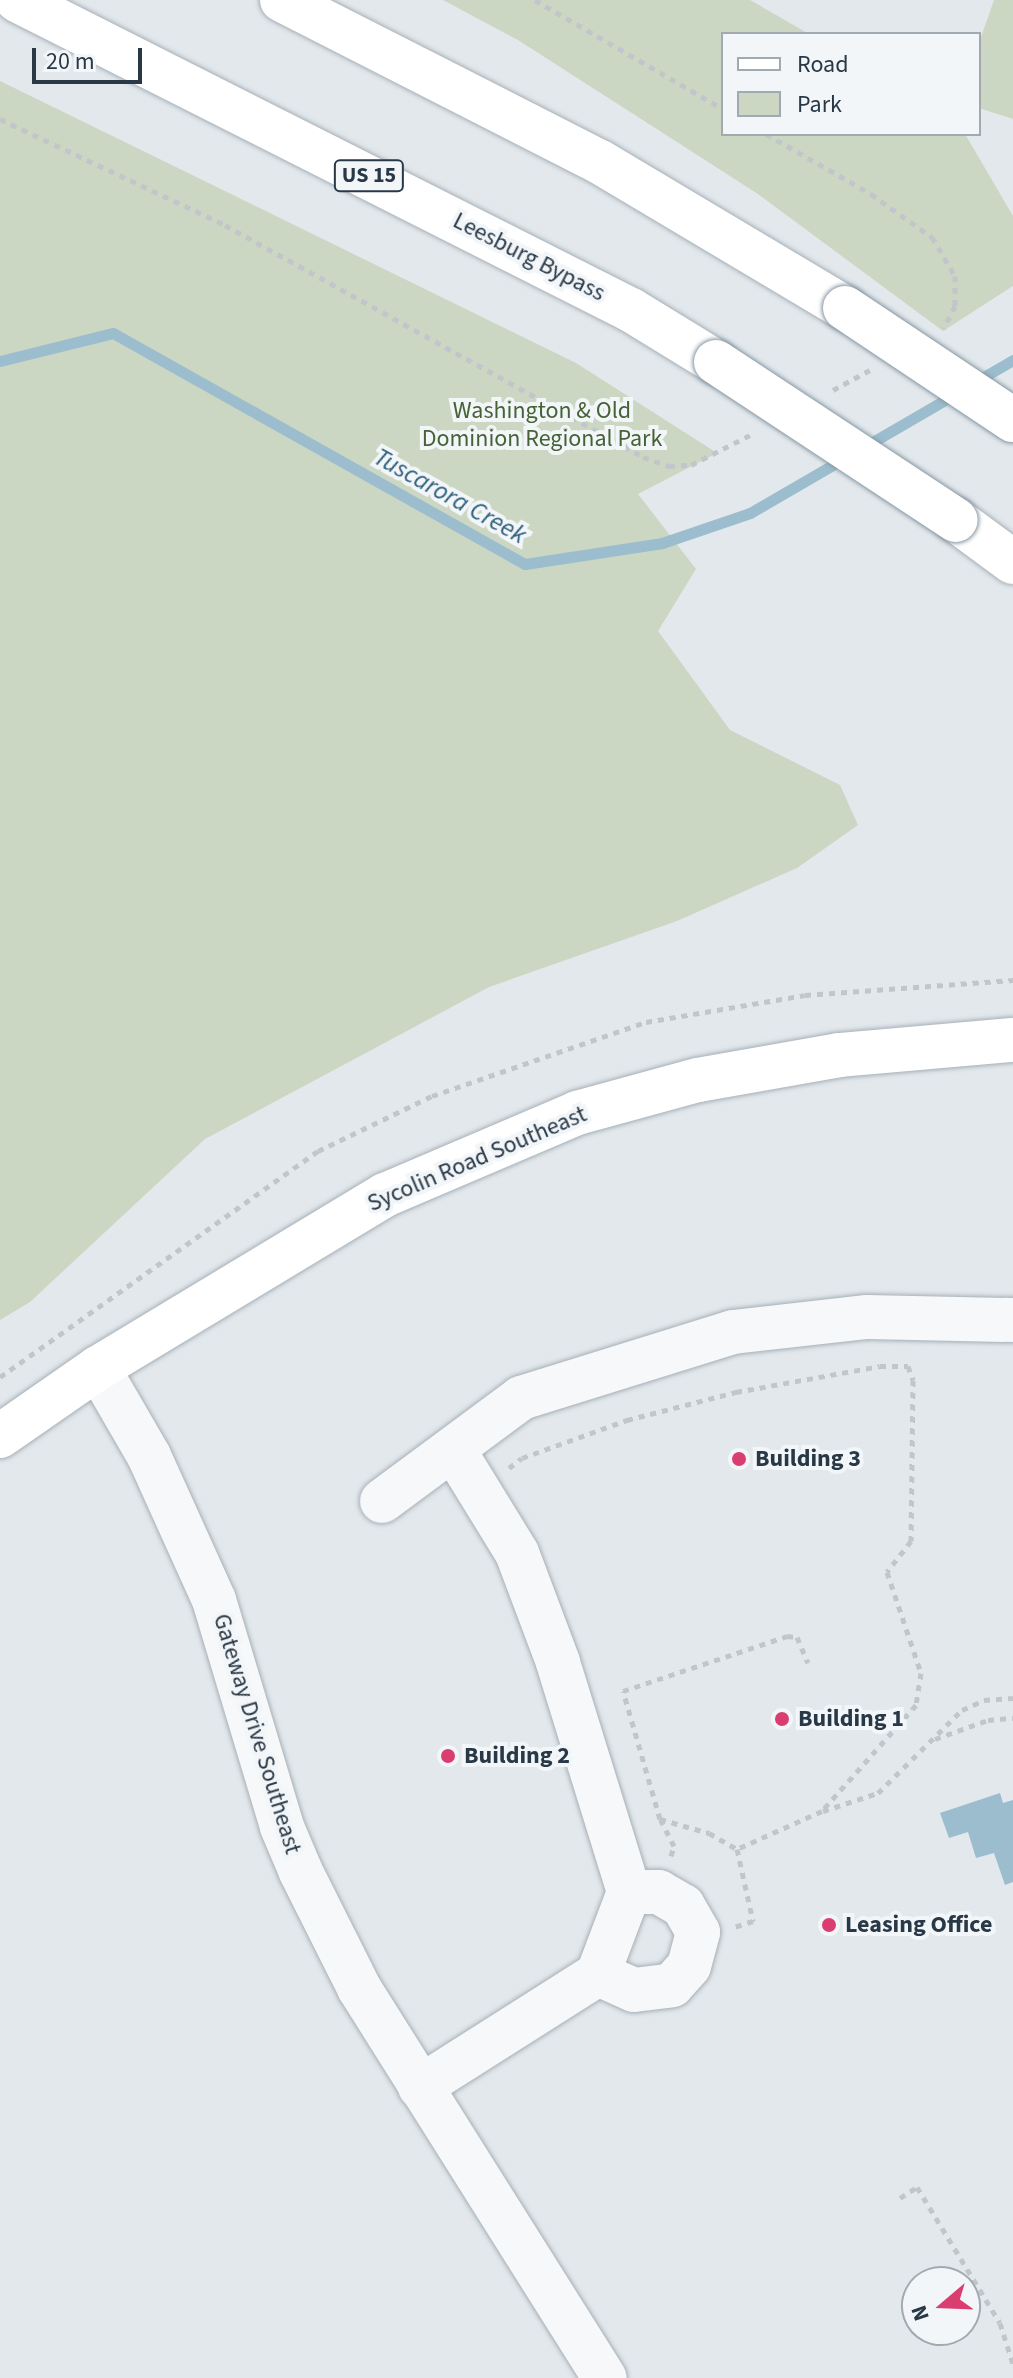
<!DOCTYPE html>
<html>
<head>
<meta charset="utf-8">
<style>
  body { margin:0 }
  #map { position:relative; width:1013px; height:2378px; overflow:hidden; background:#e2e8ec; font-family:"Source Sans 3",sans-serif }
  div>[style] { position:absolute }
  [style*='--x'] { left:calc(var(--x)*1px); top:calc(var(--y)*1px); width:calc(var(--w)*1px); rotate:calc(var(--a)*1deg) }
  .green>* { inset:0; background:#cbd6c3 }
  .water>* { inset:0; background:#9bbdce }
  .stream>* { height:11px; margin:-5.5px; padding:0 5.5px; transform-origin:5.5px; border-radius:5.5px; background:#9bbdce }
  .path>* { height:5px; margin-top:-2.5px; transform-origin:0; background:repeating-linear-gradient(90deg,#c1c6cb 0 6px,transparent 0 12px) }
  .roads { filter:drop-shadow(0 0 2px #a7b0b7) drop-shadow(0 0 2px #a7b0b7) }
  .minor>* { height:44px; margin:-22px; padding:0 22px; transform-origin:22px; border-radius:22px; background:#f6f8fa }
  .major>* { height:44px; margin:-22px; padding:0 22px; transform-origin:22px; border-radius:22px; background:#fff }
  .highway>* { height:44px; margin:-22px; padding:0 22px; transform-origin:22px; border-radius:22px; background:#fff }
  .bridges { filter:drop-shadow(0 0 2px #8898a4) drop-shadow(0 0 2px #8898a4) }
  .highway-bridge>* { height:44px; margin:-22px; padding:0 22px; transform-origin:22px; border-radius:22px; background:#fff }
  .dots>* { width:22px; height:22px; translate:-50% -50%; box-sizing:border-box; border:4px solid #f2f6f9; border-radius:50% }
  span { translate:-50% -50%; white-space:nowrap; text-align:center; line-height:1.15; -webkit-text-stroke:8px #f2f6f9; paint-order:stroke }
  .shield-label span { padding:2px 6px; background:#f2f6f9; border:2px solid; border-radius:6px; -webkit-text-stroke-width:0 }
  .shield-label { font-size:22px; color:#293846; font-weight:700 }
  .street-label { font-size:24px; color:#293846 }
  .park-label { font-size:24px; color:#456335 }
  .poi-label { font-size:24px; color:#293846; font-weight:700 }
  .left { translate:0 -50%; text-align:left }
  .water-label { font-size:26px; color:#2f607d; font-style:italic }
  .legend { position:absolute; left:721px; top:32px; width:260px; height:104px; box-sizing:border-box; background:#f2f6f9; border:2px solid #a2aab1; margin:0; padding:10px 14px; list-style:none; font-size:24px; color:#293846 }
  .legend li { display:flex; align-items:center; gap:16px; height:40px }
  .legend b { width:40px; border:2px solid #a2aab1 }
  .north { position:absolute; left:901px; top:2266px; width:80px; height:80px; box-sizing:border-box; background:#f2f6f9; border:2px solid #a2aab1; border-radius:50%; rotate:251deg; font-size:22px; font-weight:700; line-height:32px; text-align:center; color:#293846 }
  .north::after { content:''; display:block; margin:auto; width:28px; height:36px; background:#da3e71; clip-path:polygon(50% 0,100% 100%,50% 72%,0 100%) }
  .scale { position:absolute; left:32px; top:48px; width:110px; height:36px; box-sizing:border-box; border:4px solid #293846; border-top:0; padding-left:10px; font-size:24px; line-height:28px; white-space:nowrap; color:#293846; -webkit-text-stroke:6px #f2f6f9; paint-order:stroke }
</style>
</head>
<body>
<div id="map">
  <div class="green">
    <i style="clip-path:polygon(443px 0,750px 0,809px 34px,723px 34px,723px 134px,965px 134px,1013px 216px,1013px 286px,943px 331px,758px 194px,518px 40px)"></i>
    <i style="clip-path:polygon(994px 0,1013px 0,1013px 119px,979px 108px,979px 43px)"></i>
    <i style="clip-path:polygon(0 81px,576px 363px,717px 453px,638px 494px,696px 569px,658px 631px,730px 730px,840px 785px,858px 825px,797px 868px,677px 921px,489px 987px,205px 1139px,30px 1302px,0 1320px)"></i>
  </div>
  <div class="water">
    <i style="clip-path:polygon(1000px 1793px,1003px 1803px,1013px 1800px,1013px 1882px,1005px 1885px,994px 1853px,976px 1858px,968px 1832px,949px 1838px,940px 1813px)"></i>
  </div>
  <div class="stream">
    <i style="--x:0;--y:361;--w:116;--a:-13.9"></i>
    <i style="--x:113;--y:333;--w:472;--a:29.3"></i>
    <i style="--x:525;--y:564;--w:139;--a:-8.7"></i>
    <i style="--x:662;--y:543;--w:93;--a:-18.8"></i>
    <i style="--x:750;--y:513;--w:108;--a:-30.1"></i>
    <i style="--x:975;--y:382;--w:44;--a:-30.1"></i>
    <i style="--x:864;--y:447;--w:108;--a:-30.1"></i>
  </div>
  <div class="path">
    <i style="--x:535;--y:0;--w:217;--a:30.1"></i>
    <i style="--x:0;--y:119;--w:249;--a:25.2"></i>
    <i style="--x:225;--y:225;--w:478;--a:29"></i>
    <i style="--x:643;--y:457;--w:28;--a:19"></i>
    <i style="--x:669;--y:466;--w:22;--a:-3"></i>
    <i style="--x:691;--y:465;--w:71;--a:-26.9"></i>
    <i style="--x:766;--y:134;--w:121;--a:29.7"></i>
    <i style="--x:871;--y:194;--w:75;--a:35.2"></i>
    <i style="--x:932;--y:237;--w:45;--a:59.5"></i>
    <i style="--x:955;--y:276;--w:30;--a:90"></i>
    <i style="--x:955;--y:306;--w:25;--a:117"></i>
    <i style="--x:833;--y:390;--w:42;--a:-28.4"></i>
    <i style="--x:0;--y:1377;--w:390;--a:-35.4"></i>
    <i style="--x:318;--y:1151;--w:127;--a:-25.8"></i>
    <i style="--x:432;--y:1096;--w:226;--a:-19.1"></i>
    <i style="--x:646;--y:1022;--w:161;--a:-9.6"></i>
    <i style="--x:805;--y:995;--w:209;--a:-4.1"></i>
    <i style="--x:509;--y:1468;--w:16;--a:-38"></i>
    <i style="--x:522;--y:1458;--w:112;--a:-19.9"></i>
    <i style="--x:627;--y:1420;--w:113;--a:-14.4"></i>
    <i style="--x:736;--y:1392;--w:146;--a:-10.2"></i>
    <i style="--x:880;--y:1366;--w:28;--a:0"></i>
    <i style="--x:908;--y:1366;--w:15;--a:70"></i>
    <i style="--x:913;--y:1380;--w:161;--a:90.7"></i>
    <i style="--x:911;--y:1541;--w:39;--a:128"></i>
    <i style="--x:887;--y:1572;--w:107;--a:71.4"></i>
    <i style="--x:921;--y:1673;--w:32;--a:99"></i>
    <i style="--x:916;--y:1705;--w:142;--a:131.6"></i>
    <i style="--x:822;--y:1811;--w:93;--a:155.9"></i>
    <i style="--x:935;--y:1739;--w:56;--a:-19.7"></i>
    <i style="--x:988;--y:1720;--w:25;--a:-5"></i>
    <i style="--x:823;--y:1811;--w:58;--a:-18.1"></i>
    <i style="--x:878;--y:1793;--w:118;--a:-44.7"></i>
    <i style="--x:962;--y:1710;--w:24;--a:-24"></i>
    <i style="--x:984;--y:1700;--w:29;--a:-4"></i>
    <i style="--x:660;--y:1819;--w:133;--a:-106.1"></i>
    <i style="--x:623;--y:1691;--w:173;--a:-18.5"></i>
    <i style="--x:787;--y:1636;--w:10;--a:6"></i>
    <i style="--x:797;--y:1637;--w:28;--a:67"></i>
    <i style="--x:671;--y:1856;--w:10;--a:-73"></i>
    <i style="--x:674;--y:1846;--w:30;--a:-117"></i>
    <i style="--x:660;--y:1819;--w:51;--a:15.9"></i>
    <i style="--x:709;--y:1833;--w:32;--a:30"></i>
    <i style="--x:737;--y:1849;--w:74;--a:77.5"></i>
    <i style="--x:753;--y:1921;--w:20;--a:162"></i>
    <i style="--x:900;--y:2198;--w:20;--a:-33"></i>
    <i style="--x:917;--y:2187;--w:159;--a:58.6"></i>
    <i style="--x:1000;--y:2323;--w:43;--a:72.4"></i>
  </div>
  <div class="roads">
    <div class="minor">
      <i style="--x:98;--y:1368;--w:102;--a:59.9"></i>
      <i style="--x:149;--y:1456;--w:158;--a:65.7"></i>
      <i style="--x:214;--y:1600;--w:237;--a:73.3"></i>
      <i style="--x:282;--y:1827;--w:49;--a:67.1"></i>
      <i style="--x:301;--y:1872;--w:130;--a:63.4"></i>
      <i style="--x:359;--y:1988;--w:461;--a:57.8"></i>
      <i style="--x:382;--y:1501;--w:173;--a:-36.5"></i>
      <i style="--x:521;--y:1398;--w:222;--a:-17.3"></i>
      <i style="--x:733;--y:1332;--w:135;--a:-6.4"></i>
      <i style="--x:867;--y:1317;--w:146;--a:1.2"></i>
      <i style="--x:598;--y:1974;--w:39;--a:24"></i>
      <i style="--x:634;--y:1990;--w:38;--a:-7"></i>
      <i style="--x:672;--y:1985;--w:25;--a:-48"></i>
      <i style="--x:689;--y:1966;--w:35;--a:-75"></i>
      <i style="--x:698;--y:1932;--w:30;--a:-120"></i>
      <i style="--x:683;--y:1906;--w:28;--a:-150"></i>
      <i style="--x:659;--y:1892;--w:30;--a:180"></i>
      <i style="--x:420;--y:2087;--w:211;--a:-32.4"></i>
      <i style="--x:598;--y:1974;--w:88;--a:-69.3"></i>
      <i style="--x:629;--y:1892;--w:241;--a:-107.2"></i>
      <i style="--x:558;--y:1662;--w:116;--a:-110.6"></i>
      <i style="--x:517;--y:1553;--w:122;--a:-121.6"></i>
    </div>
    <div class="major">
      <i style="--x:0;--y:1436;--w:119;--a:-34.8"></i>
      <i style="--x:98;--y:1368;--w:335;--a:-31.1"></i>
      <i style="--x:385;--y:1195;--w:209;--a:-23.1"></i>
      <i style="--x:577;--y:1113;--w:125;--a:-15.3"></i>
      <i style="--x:698;--y:1080;--w:144;--a:-10"></i>
      <i style="--x:840;--y:1055;--w:174;--a:-5"></i>
    </div>
    <div class="highway">
      <i style="--x:17;--y:0;--w:688;--a:26.79"></i>
      <i style="--x:631;--y:310;--w:100;--a:31.5"></i>
      <i style="--x:282;--y:0;--w:357;--a:27"></i>
      <i style="--x:600;--y:162;--w:285;--a:30.8"></i>
      <i style="--x:956;--y:520;--w:71;--a:36.4"></i>
    </div>
  </div>
  <div class="bridges">
    <div class="highway-bridge">
      <i style="--x:845;--y:308;--w:202;--a:33.7"></i>
      <i style="--x:716;--y:362;--w:287;--a:33.4"></i>
    </div>
  </div>
  <div class="dots">
    <i style="left:739px;top:1459px;background:#da3e71"></i>
    <i style="left:782px;top:1719px;background:#da3e71"></i>
    <i style="left:448px;top:1756px;background:#da3e71"></i>
    <i style="left:829px;top:1925px;background:#da3e71"></i>
  </div>
  <div class="shield-label">
    <span style="left:369px;top:176px">US 15</span>
  </div>
  <div class="street-label">
    <span style="left:529px;top:257px;rotate:27deg">Leesburg Bypass</span>
    <span style="left:477px;top:1159px;rotate:-23deg">Sycolin Road Southeast</span>
    <span style="left:257px;top:1734px;rotate:73deg">Gateway Drive Southeast</span>
  </div>
  <div class="park-label">
    <span style="left:542px;top:425px">Washington &amp; Old<br>Dominion Regional Park</span>
  </div>
  <div class="poi-label">
    <span class="left" style="left:755px;top:1459px">Building 3</span>
    <span class="left" style="left:798px;top:1719px">Building 1</span>
    <span class="left" style="left:464px;top:1756px">Building 2</span>
    <span class="left" style="left:845px;top:1925px">Leasing Office</span>
  </div>
  <div class="water-label">
    <span style="left:450px;top:496px;rotate:29deg">Tuscarora Creek</span>
  </div>
  <ul class="legend">
  <li><b style="height:10px;background:#fff"></b>Road</li>
  <li><b style="height:22px;background:#cbd6c3"></b>Park</li>
  </ul>
  <div class="north">N</div>
  <div class="scale">20 m</div>
</div>
</body>
</html>
